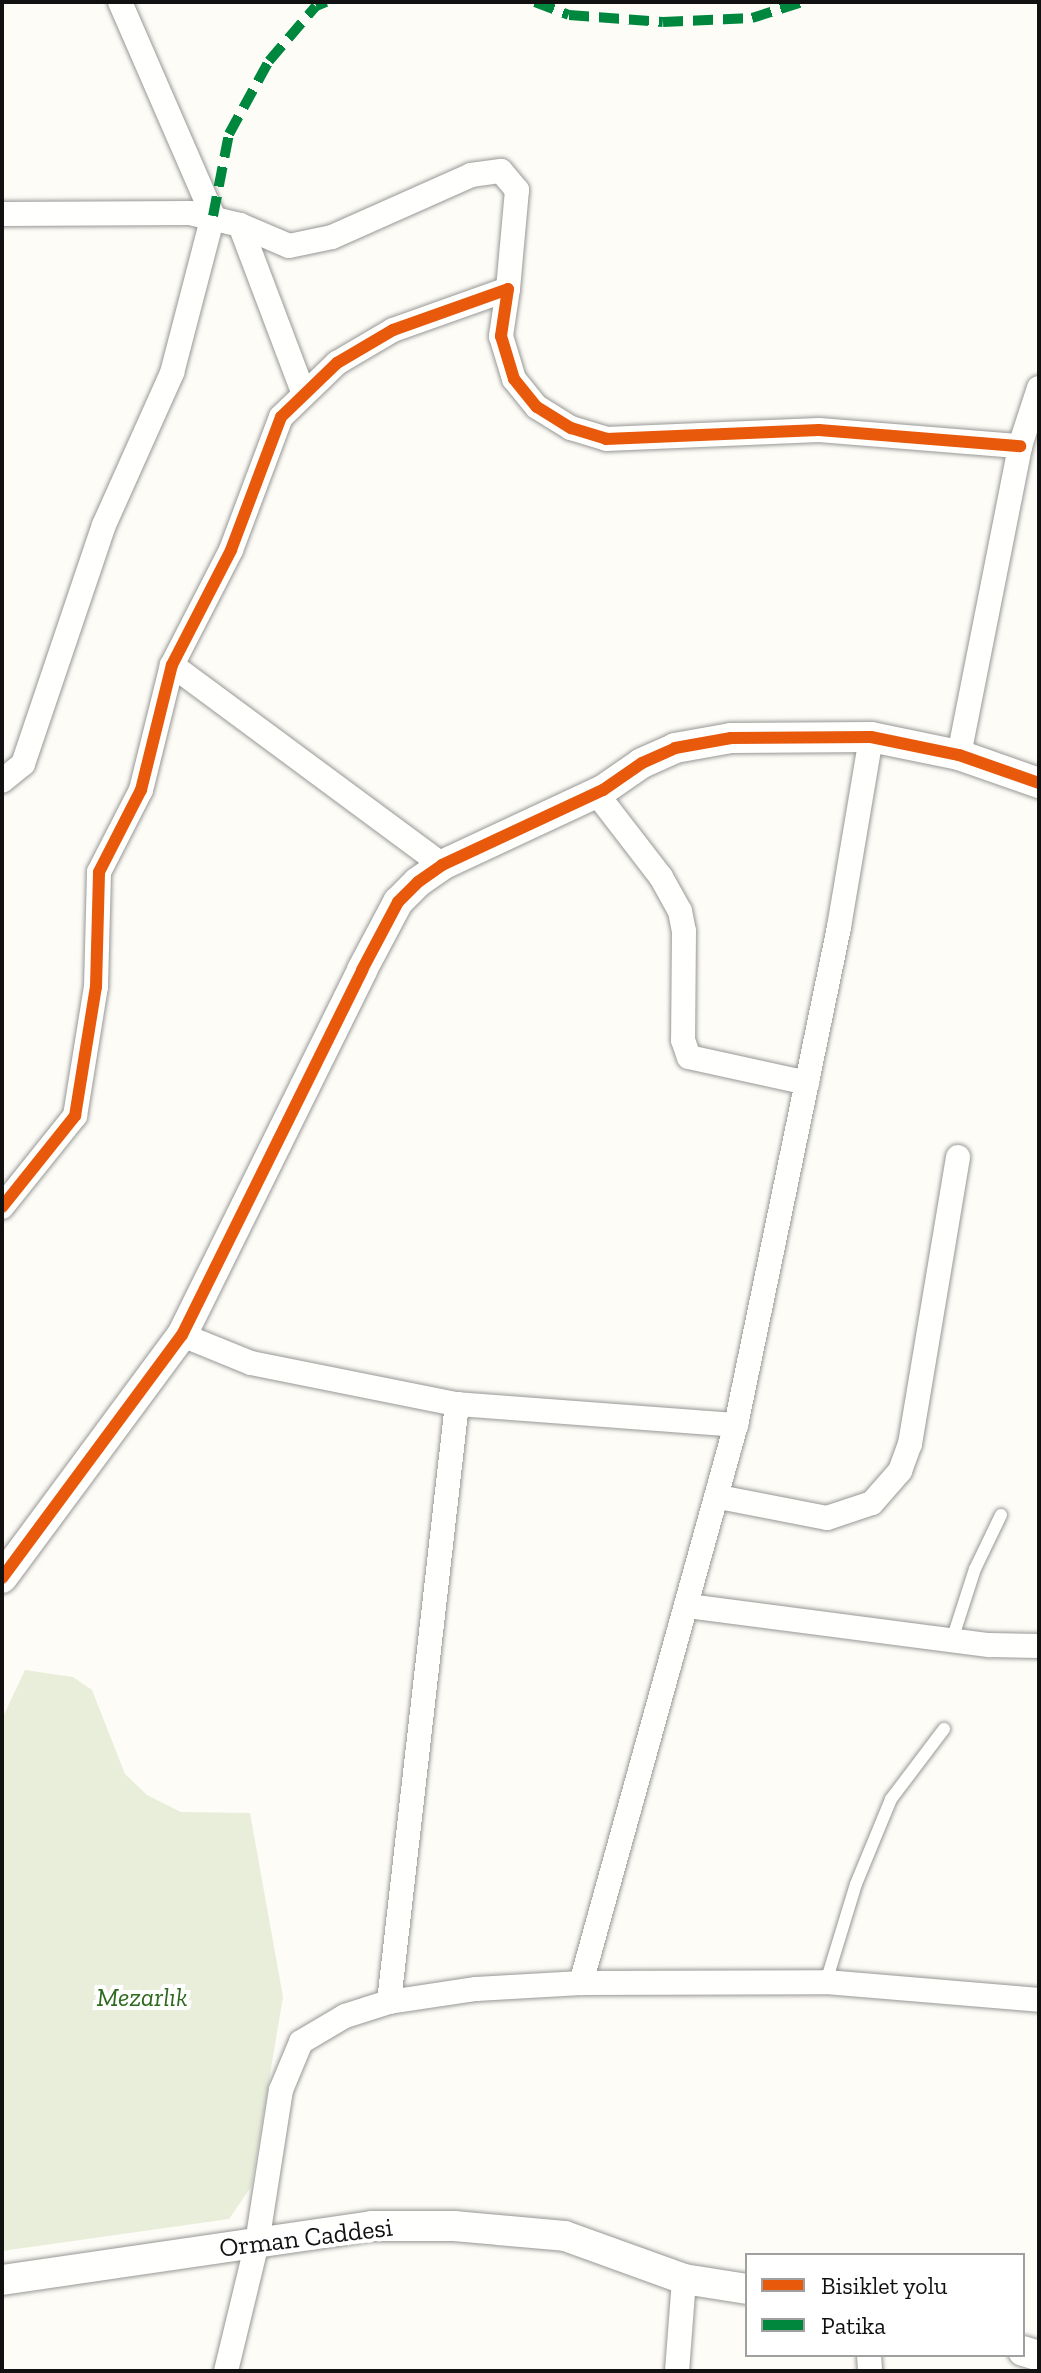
<!DOCTYPE html>
<html>
<head>
<meta charset="utf-8">
<style>
  body { margin:0 }
  #map { position:relative; width:1041px; height:2373px; overflow:hidden; background:#fdfcf7; font-family:"Zilla Slab",serif }
  div>[style] { position:absolute }
  [style*='--x'] { left:calc(var(--x)*1px); top:calc(var(--y)*1px); width:calc(var(--w)*1px); rotate:calc(var(--a)*1deg) }
  .cemetery>* { inset:0; background:#e9eedb }
  .roads { filter:drop-shadow(0 0 2px #979795) drop-shadow(0 0 2px #979795) }
  .service>* { height:12px; margin:-6px; padding:0 6px; transform-origin:6px; border-radius:6px; background:#fffffe }
  .minor>* { height:24px; margin:-12px; padding:0 12px; transform-origin:12px; border-radius:12px; background:#fffffe }
  .tertiary>* { height:30px; margin:-15px; padding:0 15px; transform-origin:15px; border-radius:15px; background:#fffffe }
  .quiet>* { height:10px; margin-top:-5px; transform-origin:0; background:repeating-linear-gradient(90deg,#00873e 0 20px,transparent 0 30px) }
  .cycleway>* { height:12px; margin:-6px; padding:0 6px; transform-origin:6px; border-radius:6px; background:#e8590c }
  span { translate:-50% -50%; white-space:nowrap; text-align:center; line-height:1.15; -webkit-text-stroke:8px #fff; paint-order:stroke }
  .park-label { font-size:26px; color:#2f6b1f; font-style:italic }
  .street-label { font-size:26px; color:#111 }
  .frame { position:absolute; inset:0; border:4px solid #111; pointer-events:none }
  .legend { position:absolute; left:745px; top:2253px; width:280px; height:104px; box-sizing:border-box; background:#fff; border:2px solid #a0a0a0; margin:0; padding:10px 14px; list-style:none; font-size:24px; color:#111 }
  .legend li { display:flex; align-items:center; gap:16px; height:40px }
  .legend b { width:40px; border:2px solid #a0a0a0 }
</style>
</head>
<body>
<div id="map">
  <div class="cemetery">
    <i style="clip-path:polygon(25px 1670px,73px 1677px,92px 1690px,125px 1774px,147px 1795px,181px 1812px,250px 1813px,283px 1997px,251px 2187px,229px 2219px,2px 2251px,2px 1719px)"></i>
  </div>
  <div class="roads">
    <div class="service">
      <i style="--x:952;--y:1640;--w:75;--a:-72.1"></i>
      <i style="--x:975;--y:1569;--w:60;--a:-64.3"></i>
      <i style="--x:826;--y:1982;--w:102;--a:-73"></i>
      <i style="--x:856;--y:1884;--w:92;--a:-67.6"></i>
      <i style="--x:891;--y:1799;--w:88;--a:-52.9"></i>
    </div>
    <div class="minor">
      <i style="--x:2;--y:214;--w:188;--a:-0.3"></i>
      <i style="--x:190;--y:213;--w:51;--a:13.5"></i>
      <i style="--x:240;--y:225;--w:53;--a:23.2"></i>
      <i style="--x:289;--y:246;--w:44;--a:-11.8"></i>
      <i style="--x:332;--y:237;--w:152;--a:-24"></i>
      <i style="--x:471;--y:175;--w:30;--a:-8"></i>
      <i style="--x:501;--y:171;--w:25;--a:50"></i>
      <i style="--x:517;--y:190;--w:99;--a:95.2"></i>
      <i style="--x:240;--y:225;--w:178;--a:69.3"></i>
      <i style="--x:172;--y:665;--w:336;--a:36.5"></i>
      <i style="--x:959;--y:755;--w:315;--a:-78.8"></i>
      <i style="--x:1020;--y:446;--w:61;--a:-71.9"></i>
      <i style="--x:2;--y:781;--w:27;--a:-39"></i>
      <i style="--x:23;--y:764;--w:252;--a:-71.3"></i>
      <i style="--x:104;--y:525;--w:167;--a:-65.9"></i>
      <i style="--x:172;--y:373;--w:162;--a:-75.4"></i>
      <i style="--x:213;--y:216;--w:233;--a:-113.5"></i>
      <i style="--x:597;--y:794;--w:105;--a:52.4"></i>
      <i style="--x:661;--y:877;--w:39;--a:61"></i>
      <i style="--x:680;--y:911;--w:20;--a:79"></i>
      <i style="--x:684;--y:931;--w:109;--a:90.5"></i>
      <i style="--x:683;--y:1040;--w:18;--a:71"></i>
      <i style="--x:689;--y:1057;--w:121;--a:12.4"></i>
      <i style="--x:2;--y:1207;--w:117;--a:-51.3"></i>
      <i style="--x:75;--y:1116;--w:131;--a:-80.8"></i>
      <i style="--x:96;--y:987;--w:115;--a:-88.5"></i>
      <i style="--x:99;--y:872;--w:92;--a:-62.9"></i>
      <i style="--x:141;--y:790;--w:129;--a:-76.1"></i>
      <i style="--x:172;--y:665;--w:129;--a:-62.8"></i>
      <i style="--x:231;--y:550;--w:142;--a:-69.4"></i>
      <i style="--x:281;--y:417;--w:78;--a:-44"></i>
      <i style="--x:337;--y:363;--w:65;--a:-30.5"></i>
      <i style="--x:393;--y:330;--w:122;--a:-19.6"></i>
      <i style="--x:508;--y:289;--w:48;--a:98.5"></i>
      <i style="--x:501;--y:336;--w:45;--a:73.2"></i>
      <i style="--x:514;--y:379;--w:36;--a:51"></i>
      <i style="--x:537;--y:407;--w:40;--a:32"></i>
      <i style="--x:571;--y:428;--w:37;--a:17"></i>
      <i style="--x:606;--y:439;--w:213;--a:-2.4"></i>
      <i style="--x:819;--y:430;--w:202;--a:4.6"></i>
      <i style="--x:182;--y:1335;--w:74;--a:22.1"></i>
      <i style="--x:251;--y:1363;--w:210;--a:11.3"></i>
      <i style="--x:457;--y:1404;--w:602;--a:96.49"></i>
      <i style="--x:457;--y:1404;--w:280;--a:4.3"></i>
      <i style="--x:719;--y:1497;--w:110;--a:11"></i>
      <i style="--x:827;--y:1518;--w:47;--a:-18.4"></i>
      <i style="--x:872;--y:1503;--w:43;--a:-48.8"></i>
      <i style="--x:900;--y:1471;--w:29;--a:-70"></i>
      <i style="--x:910;--y:1444;--w:291;--a:-80.5"></i>
      <i style="--x:688;--y:1606;--w:305;--a:7.4"></i>
      <i style="--x:990;--y:1645;--w:49;--a:1.2"></i>
      <i style="--x:581;--y:1983;--w:579;--a:-74.48"></i>
      <i style="--x:736;--y:1425;--w:509;--a:-78.31"></i>
      <i style="--x:839;--y:927;--w:193;--a:-80.4"></i>
      <i style="--x:869;--y:2355;--w:16;--a:86"></i>
      <i style="--x:226;--y:2371;--w:132;--a:-76.4"></i>
      <i style="--x:257;--y:2243;--w:155;--a:-81.1"></i>
      <i style="--x:281;--y:2090;--w:52;--a:-67.4"></i>
      <i style="--x:301;--y:2042;--w:51;--a:-30.6"></i>
      <i style="--x:345;--y:2016;--w:46;--a:-17.7"></i>
      <i style="--x:389;--y:2002;--w:88;--a:-8.5"></i>
      <i style="--x:476;--y:1989;--w:105;--a:-3.3"></i>
      <i style="--x:581;--y:1983;--w:245;--a:-0.2"></i>
      <i style="--x:826;--y:1982;--w:214;--a:4.8"></i>
      <i style="--x:677;--y:2371;--w:92;--a:-85.6"></i>
    </div>
    <div class="tertiary">
      <i style="--x:2;--y:1578;--w:302;--a:-53.5"></i>
      <i style="--x:182;--y:1335;--w:407;--a:-63.7"></i>
      <i style="--x:362;--y:970;--w:77;--a:-62.1"></i>
      <i style="--x:398;--y:902;--w:28;--a:-45"></i>
      <i style="--x:418;--y:882;--w:29;--a:-35"></i>
      <i style="--x:442;--y:865;--w:178;--a:-25"></i>
      <i style="--x:603;--y:790;--w:47;--a:-34.7"></i>
      <i style="--x:642;--y:763;--w:36;--a:-24"></i>
      <i style="--x:675;--y:748;--w:57;--a:-10.1"></i>
      <i style="--x:731;--y:738;--w:140;--a:-0.4"></i>
      <i style="--x:871;--y:737;--w:90;--a:11.6"></i>
      <i style="--x:959;--y:755;--w:85;--a:19.3"></i>
      <i style="--x:2;--y:2280;--w:374;--a:-8.3"></i>
      <i style="--x:372;--y:2226;--w:82;--a:0"></i>
      <i style="--x:454;--y:2226;--w:111;--a:5.1"></i>
      <i style="--x:565;--y:2236;--w:127;--a:19.9"></i>
      <i style="--x:684;--y:2279;--w:64;--a:9"></i>
      <i style="--x:1023;--y:2351;--w:17;--a:17"></i>
    </div>
  </div>
  <div class="quiet">
    <i style="--x:535;--y:2;--w:36;--a:21"></i>
    <i style="--x:569;--y:15;--w:94;--a:4.3"></i>
    <i style="--x:663;--y:22;--w:89;--a:-2.6"></i>
    <i style="--x:752;--y:18;--w:52;--a:-17.7"></i>
    <i style="--x:213;--y:216;--w:84;--a:-79"></i>
    <i style="--x:229;--y:134;--w:83;--a:-61.3"></i>
    <i style="--x:269;--y:61;--w:72;--a:-49.5"></i>
    <i style="--x:316;--y:6;--w:11;--a:-22"></i>
  </div>
  <div class="cycleway">
    <i style="--x:2;--y:1207;--w:117;--a:-51.3"></i>
    <i style="--x:75;--y:1116;--w:131;--a:-80.8"></i>
    <i style="--x:96;--y:987;--w:115;--a:-88.5"></i>
    <i style="--x:99;--y:872;--w:92;--a:-62.9"></i>
    <i style="--x:141;--y:790;--w:129;--a:-76.1"></i>
    <i style="--x:172;--y:665;--w:129;--a:-62.8"></i>
    <i style="--x:231;--y:550;--w:142;--a:-69.4"></i>
    <i style="--x:281;--y:417;--w:78;--a:-44"></i>
    <i style="--x:337;--y:363;--w:65;--a:-30.5"></i>
    <i style="--x:393;--y:330;--w:122;--a:-19.6"></i>
    <i style="--x:508;--y:289;--w:48;--a:98.5"></i>
    <i style="--x:501;--y:336;--w:45;--a:73.2"></i>
    <i style="--x:514;--y:379;--w:36;--a:51"></i>
    <i style="--x:537;--y:407;--w:40;--a:32"></i>
    <i style="--x:571;--y:428;--w:37;--a:17"></i>
    <i style="--x:606;--y:439;--w:213;--a:-2.4"></i>
    <i style="--x:819;--y:430;--w:202;--a:4.6"></i>
    <i style="--x:2;--y:1578;--w:302;--a:-53.5"></i>
    <i style="--x:182;--y:1335;--w:407;--a:-63.7"></i>
    <i style="--x:362;--y:970;--w:77;--a:-62.1"></i>
    <i style="--x:398;--y:902;--w:28;--a:-45"></i>
    <i style="--x:418;--y:882;--w:29;--a:-35"></i>
    <i style="--x:442;--y:865;--w:178;--a:-25"></i>
    <i style="--x:603;--y:790;--w:47;--a:-34.7"></i>
    <i style="--x:642;--y:763;--w:36;--a:-24"></i>
    <i style="--x:675;--y:748;--w:57;--a:-10.1"></i>
    <i style="--x:731;--y:738;--w:140;--a:-0.4"></i>
    <i style="--x:871;--y:737;--w:90;--a:11.6"></i>
    <i style="--x:959;--y:755;--w:85;--a:19.3"></i>
  </div>
  <div class="park-label">
    <span style="left:142px;top:1998px">Mezarlık</span>
  </div>
  <div class="street-label">
    <span style="left:306px;top:2238px;rotate:-7deg">Orman Caddesi</span>
  </div>
  <div class="frame"></div>
  <ul class="legend">
  <li><b style="height:10px;background:#e8590c"></b>Bisiklet yolu</li>
  <li><b style="height:10px;background:#00873e"></b>Patika</li>
  </ul>
</div>
</body>
</html>
